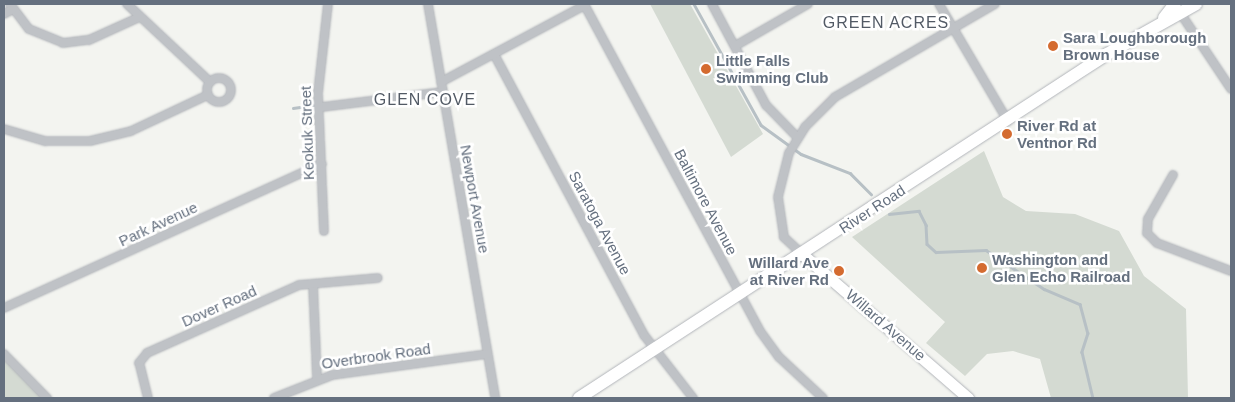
<!DOCTYPE html>
<html>
<head>
<meta charset="utf-8">
<style>
  body { margin:0 }
  #map { position:relative; width:1235px; height:402px; overflow:hidden; background:#f3f4f0; font-family:Helvetica,sans-serif }
  div>[style] { position:absolute }
  [style*='--x'] { left:calc(var(--x)*1px); top:calc(var(--y)*1px); width:calc(var(--w)*1px); rotate:calc(var(--a)*1deg) }
  .green>* { inset:0; background:#d4dad2 }
  .stream>* { height:2.5px; margin:-1.25px; padding:0 1.25px; transform-origin:1.25px; border-radius:1.25px; background:#b7c0c5 }
  .roads { filter:drop-shadow(0 0 1px #b2b5ba) drop-shadow(0 0 1px #b2b5ba) }
  .street>* { height:8px; margin:-4px; padding:0 4px; transform-origin:4px; border-radius:4px; background:#bfc2c6 }
  .street>.ring { margin:-4px; padding:0; box-sizing:content-box; background:none; border:8px solid #bfc2c6; border-radius:50% }
  .secondary>* { height:11px; margin:-5.5px; padding:0 5.5px; transform-origin:5.5px; border-radius:5.5px; background:#fff }
  .primary>* { height:12px; margin:-6px; padding:0 6px; transform-origin:6px; border-radius:6px; background:#fff }
  .dots>* { width:14px; height:14px; translate:-50% -50%; box-sizing:border-box; border:2px solid #fff; border-radius:50% }
  span { translate:-50% -50%; white-space:nowrap; text-align:center; line-height:1.15; -webkit-text-stroke:5px #fff; paint-order:stroke }
  .poi-label { font-size:15px; color:#65707f; font-weight:700 }
  .left { translate:0 -50%; text-align:left }
  .right { translate:-100% -50%; text-align:right }
  .street-label { font-size:15px; color:#65707f }
  .neighbourhood-label { font-size:16px; color:#525a65; letter-spacing:1px }
  .frame { position:absolute; inset:0; border:5px solid #65707f; pointer-events:none }
</style>
</head>
<body>
<div id="map">
  <div class="green">
    <i style="clip-path:polygon(650px 4px,690px 4px,763px 134px,731px 157px)"></i>
    <i style="clip-path:polygon(984px 151px,1003px 197px,1026px 211px,1075px 214px,1119px 231px,1144px 276px,1186px 309px,1188px 398px,1051px 398px,1040px 359px,1013px 351px,987px 354px,965px 376px,926px 343px,945px 322px,852px 237px)"></i>
    <i style="clip-path:polygon(4px 360px,19px 374px,42px 398px,4px 398px)"></i>
  </div>
  <div class="stream">
    <i style="--x:694;--y:4;--w:138;--a:61"></i>
    <i style="--x:761;--y:125;--w:49;--a:35.9"></i>
    <i style="--x:801;--y:154;--w:53;--a:21.2"></i>
    <i style="--x:850;--y:173;--w:30;--a:45"></i>
    <i style="--x:293;--y:108;--w:21;--a:-8"></i>
    <i style="--x:889;--y:214;--w:30;--a:-6"></i>
    <i style="--x:919;--y:211;--w:16;--a:63"></i>
    <i style="--x:926;--y:225;--w:19;--a:87"></i>
    <i style="--x:927;--y:244;--w:12;--a:42"></i>
    <i style="--x:936;--y:252;--w:50;--a:-2.3"></i>
    <i style="--x:986;--y:250;--w:70;--a:33.9"></i>
    <i style="--x:1044;--y:289;--w:39;--a:23"></i>
    <i style="--x:1080;--y:304;--w:30;--a:75"></i>
    <i style="--x:1088;--y:333;--w:20;--a:108"></i>
    <i style="--x:1082;--y:352;--w:47;--a:76.6"></i>
  </div>
  <div class="roads">
    <div class="street">
      <i style="--x:10;--y:4;--w:31;--a:53"></i>
      <i style="--x:29;--y:29;--w:37;--a:22"></i>
      <i style="--x:63;--y:43;--w:26;--a:-7"></i>
      <i style="--x:89;--y:40;--w:56;--a:-24.3"></i>
      <i style="--x:127;--y:4;--w:114;--a:43.2"></i>
      <i style="--x:428;--y:4;--w:400;--a:80.3"></i>
      <i style="--x:584;--y:4;--w:371;--a:61.7"></i>
      <i style="--x:760;--y:331;--w:32;--a:54"></i>
      <i style="--x:779;--y:357;--w:60;--a:43"></i>
      <i style="--x:712;--y:4;--w:115;--a:61.9"></i>
      <i style="--x:766;--y:105;--w:46;--a:45.9"></i>
      <i style="--x:939;--y:4;--w:136;--a:59.5"></i>
      <i style="--x:4;--y:14;--w:10;--a:-29"></i>
      <i style="--x:1181;--y:14;--w:90;--a:56.3"></i>
      <i style="--x:735;--y:46;--w:84;--a:-29.9"></i>
      <i style="--x:494;--y:54;--w:319;--a:61.9"></i>
      <i style="--x:644;--y:335;--w:80;--a:52.1"></i>
      <i class="ring" style="left:207px;top:78px;width:16px;height:16px"></i>
      <i style="--x:441;--y:82;--w:163;--a:-28.1"></i>
      <i style="--x:322;--y:107;--w:121;--a:-7.1"></i>
      <i style="--x:4;--y:129;--w:43;--a:16.3"></i>
      <i style="--x:45;--y:141;--w:45;--a:0"></i>
      <i style="--x:90;--y:141;--w:42;--a:-13.7"></i>
      <i style="--x:131;--y:131;--w:85;--a:-25.1"></i>
      <i style="--x:1173;--y:175;--w:51;--a:119.6"></i>
      <i style="--x:1148;--y:219;--w:14;--a:94"></i>
      <i style="--x:1147;--y:233;--w:14;--a:45"></i>
      <i style="--x:1157;--y:243;--w:79;--a:20.7"></i>
      <i style="--x:324;--y:231;--w:138;--a:-92.5"></i>
      <i style="--x:318;--y:93;--w:90;--a:-83.6"></i>
      <i style="--x:802;--y:254;--w:25;--a:-137"></i>
      <i style="--x:784;--y:237;--w:40;--a:-98.5"></i>
      <i style="--x:778;--y:197;--w:45;--a:-76"></i>
      <i style="--x:789;--y:153;--w:31;--a:-58"></i>
      <i style="--x:805;--y:127;--w:42;--a:-45"></i>
      <i style="--x:835;--y:97;--w:185;--a:-30.2"></i>
      <i style="--x:313;--y:285;--w:93;--a:87.5"></i>
      <i style="--x:4;--y:308;--w:349;--a:-24.4"></i>
      <i style="--x:4;--y:354;--w:62;--a:45.7"></i>
      <i style="--x:148;--y:398;--w:36;--a:-104"></i>
      <i style="--x:139;--y:363;--w:13;--a:-51"></i>
      <i style="--x:147;--y:353;--w:167;--a:-24.1"></i>
      <i style="--x:299;--y:285;--w:79;--a:-5.1"></i>
      <i style="--x:274;--y:398;--w:62;--a:-21.6"></i>
      <i style="--x:332;--y:375;--w:156;--a:-7.7"></i>
    </div>
    <div class="secondary">
      <i style="--x:802;--y:254;--w:220;--a:40.9"></i>
    </div>
    <div class="primary">
      <i style="--x:1164;--y:18;--w:18;--a:-52"></i>
      <i style="--x:579;--y:398;--w:630;--a:-33.08"></i>
      <i style="--x:1107;--y:54;--w:102;--a:-29.3"></i>
    </div>
  </div>
  <div class="dots">
    <i style="left:1053px;top:46px;background:#d46b30"></i>
    <i style="left:706px;top:69px;background:#d46b30"></i>
    <i style="left:1007px;top:134px;background:#d46b30"></i>
    <i style="left:982px;top:268px;background:#d46b30"></i>
    <i style="left:839px;top:271px;background:#d46b30"></i>
  </div>
  <div class="poi-label">
    <span class="left" style="left:1063px;top:46px">Sara Loughborough<br>Brown House</span>
    <span class="left" style="left:716px;top:69px">Little Falls<br>Swimming Club</span>
    <span class="left" style="left:1017px;top:134px">River Rd at<br>Ventnor Rd</span>
    <span class="left" style="left:992px;top:268px">Washington and<br>Glen Echo Railroad</span>
    <span class="right" style="left:829px;top:271px">Willard Ave<br>at River Rd</span>
  </div>
  <div class="street-label">
    <span style="left:307px;top:133px;rotate:-92deg">Keokuk Street</span>
    <span style="left:475px;top:199px;rotate:80deg">Newport Avenue</span>
    <span style="left:706px;top:202px;rotate:62deg">Baltimore Avenue</span>
    <span style="left:872px;top:209px;rotate:-33deg">River Road</span>
    <span style="left:600px;top:223px;rotate:62deg">Saratoga Avenue</span>
    <span style="left:158px;top:224px;rotate:-25deg">Park Avenue</span>
    <span style="left:219px;top:306px;rotate:-24deg">Dover Road</span>
    <span style="left:886px;top:325px;rotate:41deg">Willard Avenue</span>
    <span style="left:376px;top:356px;rotate:-8deg">Overbrook Road</span>
  </div>
  <div class="neighbourhood-label">
    <span style="left:886px;top:23px">GREEN ACRES</span>
    <span style="left:425px;top:100px">GLEN COVE</span>
  </div>
  <div class="frame"></div>
</div>
</body>
</html>
